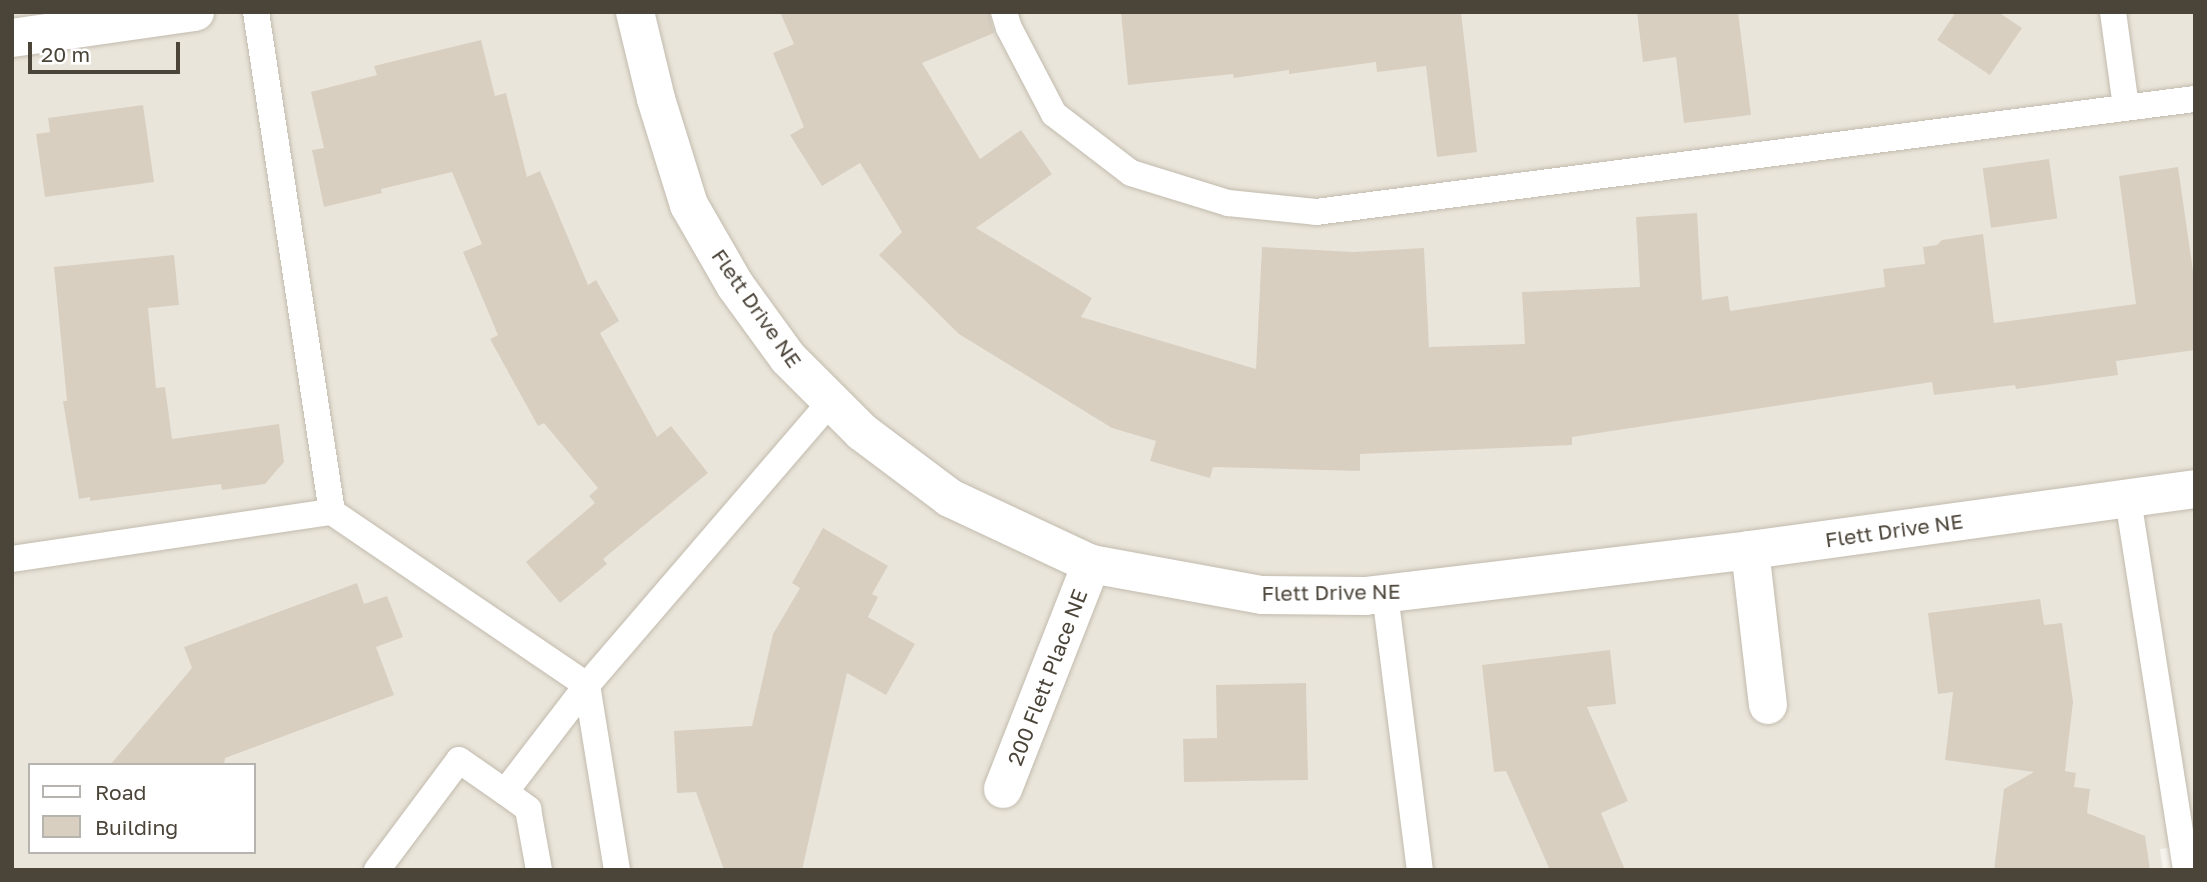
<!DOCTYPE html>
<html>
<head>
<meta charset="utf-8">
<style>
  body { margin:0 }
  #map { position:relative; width:2207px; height:882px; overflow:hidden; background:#f6f3ec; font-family:"Golos Text",sans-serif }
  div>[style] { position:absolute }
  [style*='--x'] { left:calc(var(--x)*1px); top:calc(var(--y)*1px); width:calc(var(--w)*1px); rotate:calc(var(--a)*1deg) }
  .residential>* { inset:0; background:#eae5da }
  .building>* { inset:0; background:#d8cfc1; transform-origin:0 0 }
  .roads { filter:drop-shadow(0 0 2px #c2bbae) drop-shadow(0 0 2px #c2bbae) }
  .lane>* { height:26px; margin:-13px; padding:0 13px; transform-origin:13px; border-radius:13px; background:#fff }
  .street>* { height:38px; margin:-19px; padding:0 19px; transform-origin:19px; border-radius:19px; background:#fff }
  span { translate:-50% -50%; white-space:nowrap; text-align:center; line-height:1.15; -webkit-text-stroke:5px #fff; paint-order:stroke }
  .street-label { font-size:21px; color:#4b4439 }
  .frame { position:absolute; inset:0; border:14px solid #4b4439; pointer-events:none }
  .legend { position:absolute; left:28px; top:763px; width:228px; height:91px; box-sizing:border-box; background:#fff; border:2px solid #b7b4b0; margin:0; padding:9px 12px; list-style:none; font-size:21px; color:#4b4439 }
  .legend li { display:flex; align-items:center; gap:14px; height:35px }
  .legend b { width:35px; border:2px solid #b7b4b0 }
  .scale { position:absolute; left:28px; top:42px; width:152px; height:32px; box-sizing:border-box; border:4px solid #4b4439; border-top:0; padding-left:9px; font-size:21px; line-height:24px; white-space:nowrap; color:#4b4439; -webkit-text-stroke:5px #fff; paint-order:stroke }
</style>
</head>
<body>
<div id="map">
  <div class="residential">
    <i style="clip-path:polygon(evenodd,12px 12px,2195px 12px,2195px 844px,2160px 849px,2163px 870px,12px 870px,12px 12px,30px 765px,254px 765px,254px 852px,30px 852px,30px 765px)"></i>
  </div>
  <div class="building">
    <i style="clip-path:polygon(780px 12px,989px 12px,994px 33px,922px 63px,980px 159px,1021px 130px,1052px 174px,976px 228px,1092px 298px,1081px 317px,1256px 369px,1262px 247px,1353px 252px,1424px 248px,1429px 347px,1525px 344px,1522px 292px,1640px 287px,1636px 217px,1697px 213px,1702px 300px,1728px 296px,1730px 311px,1885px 287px,1883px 269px,1925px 264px,1923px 247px,1937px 245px,1942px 240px,1983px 234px,1994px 323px,2136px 304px,2119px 176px,2178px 167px,2195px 285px,2195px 350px,2116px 361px,2118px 375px,2016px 389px,2015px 385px,1934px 395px,1932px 382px,1572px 437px,1572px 445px,1360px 454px,1360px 471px,1213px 467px,1210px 478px,1150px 461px,1156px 441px,1112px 428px,959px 334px,879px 255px,902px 232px,860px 163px,822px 186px,790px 135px,804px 127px,773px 53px,794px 44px)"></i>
    <i style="clip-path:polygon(1121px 12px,1461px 12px,1477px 152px,1437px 157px,1426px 66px,1377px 72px,1376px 62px,1289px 74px,1289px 70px,1234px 78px,1233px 74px,1128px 85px)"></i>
    <i style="clip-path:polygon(1637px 12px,1738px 12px,1751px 115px,1684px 123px,1676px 57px,1643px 62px)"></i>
    <i style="clip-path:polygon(1956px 12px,1998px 12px,2022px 28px,1990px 75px,1937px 40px)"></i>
    <i style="clip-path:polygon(481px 40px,495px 96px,506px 93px,527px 177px,540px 171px,588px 285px,596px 280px,619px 321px,600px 333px,657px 437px,671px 426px,708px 473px,603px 559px,607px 564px,560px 603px,526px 562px,595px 503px,589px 496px,598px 488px,544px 423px,538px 426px,490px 339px,498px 335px,463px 252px,482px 244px,452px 172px,381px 189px,382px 193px,324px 207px,312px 150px,324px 148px,311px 92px,377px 75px,374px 66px)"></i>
    <i style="clip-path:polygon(143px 105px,154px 182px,45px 197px,36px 134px,50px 132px,48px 118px)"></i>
    <i style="left:2049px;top:159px;width:60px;height:67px;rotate:82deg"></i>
    <i style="clip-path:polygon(174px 255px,179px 305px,148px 308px,156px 388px,165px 387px,172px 439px,279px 424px,284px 462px,265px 484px,222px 490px,221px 484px,90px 501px,90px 497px,79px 499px,63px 401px,67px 401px,54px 267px)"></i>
    <i style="clip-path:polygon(823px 528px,888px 566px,872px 594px,878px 597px,868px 617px,915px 644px,886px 695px,847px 673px,802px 870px,724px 870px,696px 792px,677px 793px,674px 731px,752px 726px,773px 634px,800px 588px,792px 583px)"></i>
    <i style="clip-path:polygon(357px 583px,364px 604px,387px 596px,403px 637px,376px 647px,394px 695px,225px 758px,224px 765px,110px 765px,192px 668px,184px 647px)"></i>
    <i style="clip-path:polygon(2040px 599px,2044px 625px,2062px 623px,2073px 702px,2065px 771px,2076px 773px,2074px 787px,2090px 789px,2087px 813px,2145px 836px,2150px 870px,1994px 870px,2004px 789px,2034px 772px,1945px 760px,1953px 692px,1938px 694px,1928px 613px)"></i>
    <i style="clip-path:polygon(1610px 650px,1616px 704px,1587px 707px,1628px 801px,1601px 813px,1625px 870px,1550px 870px,1506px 771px,1494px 772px,1482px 665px)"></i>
    <i style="clip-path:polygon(1306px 683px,1308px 780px,1184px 782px,1183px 739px,1217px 738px,1216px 685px)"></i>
  </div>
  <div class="roads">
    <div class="lane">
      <i style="--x:256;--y:12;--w:506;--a:81.36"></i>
      <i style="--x:1004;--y:12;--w:17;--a:73"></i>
      <i style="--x:1009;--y:28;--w:97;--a:62.4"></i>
      <i style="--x:1054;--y:114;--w:97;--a:37.5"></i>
      <i style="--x:1131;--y:173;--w:102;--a:17.2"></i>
      <i style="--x:1228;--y:203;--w:88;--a:5.8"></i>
      <i style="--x:1316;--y:212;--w:886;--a:-7.33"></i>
      <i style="--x:2113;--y:12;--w:96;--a:82.2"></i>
      <i style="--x:2128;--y:499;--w:376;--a:81.1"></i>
      <i style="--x:12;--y:559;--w:323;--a:-8.4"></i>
      <i style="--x:332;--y:512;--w:308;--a:34.2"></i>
      <i style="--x:587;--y:685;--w:187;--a:80.8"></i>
      <i style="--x:1385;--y:594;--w:278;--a:82.8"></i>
      <i style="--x:505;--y:792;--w:29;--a:36"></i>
      <i style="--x:528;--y:809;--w:62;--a:79.8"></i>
      <i style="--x:377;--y:870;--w:137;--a:-53.3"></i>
      <i style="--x:459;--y:760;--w:56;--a:34.8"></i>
      <i style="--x:505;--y:792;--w:135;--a:-52.5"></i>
      <i style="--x:587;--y:685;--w:374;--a:-49.3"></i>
    </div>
    <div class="street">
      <i style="--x:635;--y:12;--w:89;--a:76.4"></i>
      <i style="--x:656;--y:99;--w:111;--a:72.7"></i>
      <i style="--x:689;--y:205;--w:92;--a:60.1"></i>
      <i style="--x:735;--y:285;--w:90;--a:54"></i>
      <i style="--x:788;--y:358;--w:105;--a:45"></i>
      <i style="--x:862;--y:432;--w:110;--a:36.9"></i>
      <i style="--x:950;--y:498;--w:156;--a:25.1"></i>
      <i style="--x:1091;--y:564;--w:174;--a:10.3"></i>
      <i style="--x:1262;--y:595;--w:103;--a:0.6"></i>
      <i style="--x:1365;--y:596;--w:388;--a:-6.8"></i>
      <i style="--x:1750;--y:550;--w:449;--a:-7.8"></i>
      <i style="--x:12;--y:38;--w:185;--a:-8.1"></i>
      <i style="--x:1750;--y:550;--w:156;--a:83.4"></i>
      <i style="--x:1003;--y:789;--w:242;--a:-68.6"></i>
    </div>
  </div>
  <div class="street-label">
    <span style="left:757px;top:308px;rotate:55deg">Flett Drive NE</span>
    <span style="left:1894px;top:530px;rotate:-8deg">Flett Drive NE</span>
    <span style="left:1331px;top:592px;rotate:-1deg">Flett Drive NE</span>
    <span style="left:1047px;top:677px;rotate:-69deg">200 Flett Place NE</span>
  </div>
  <div class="frame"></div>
  <ul class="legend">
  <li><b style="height:9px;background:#fff"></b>Road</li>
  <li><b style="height:19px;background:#d8cfc1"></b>Building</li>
  </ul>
  <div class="scale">20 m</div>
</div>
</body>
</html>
